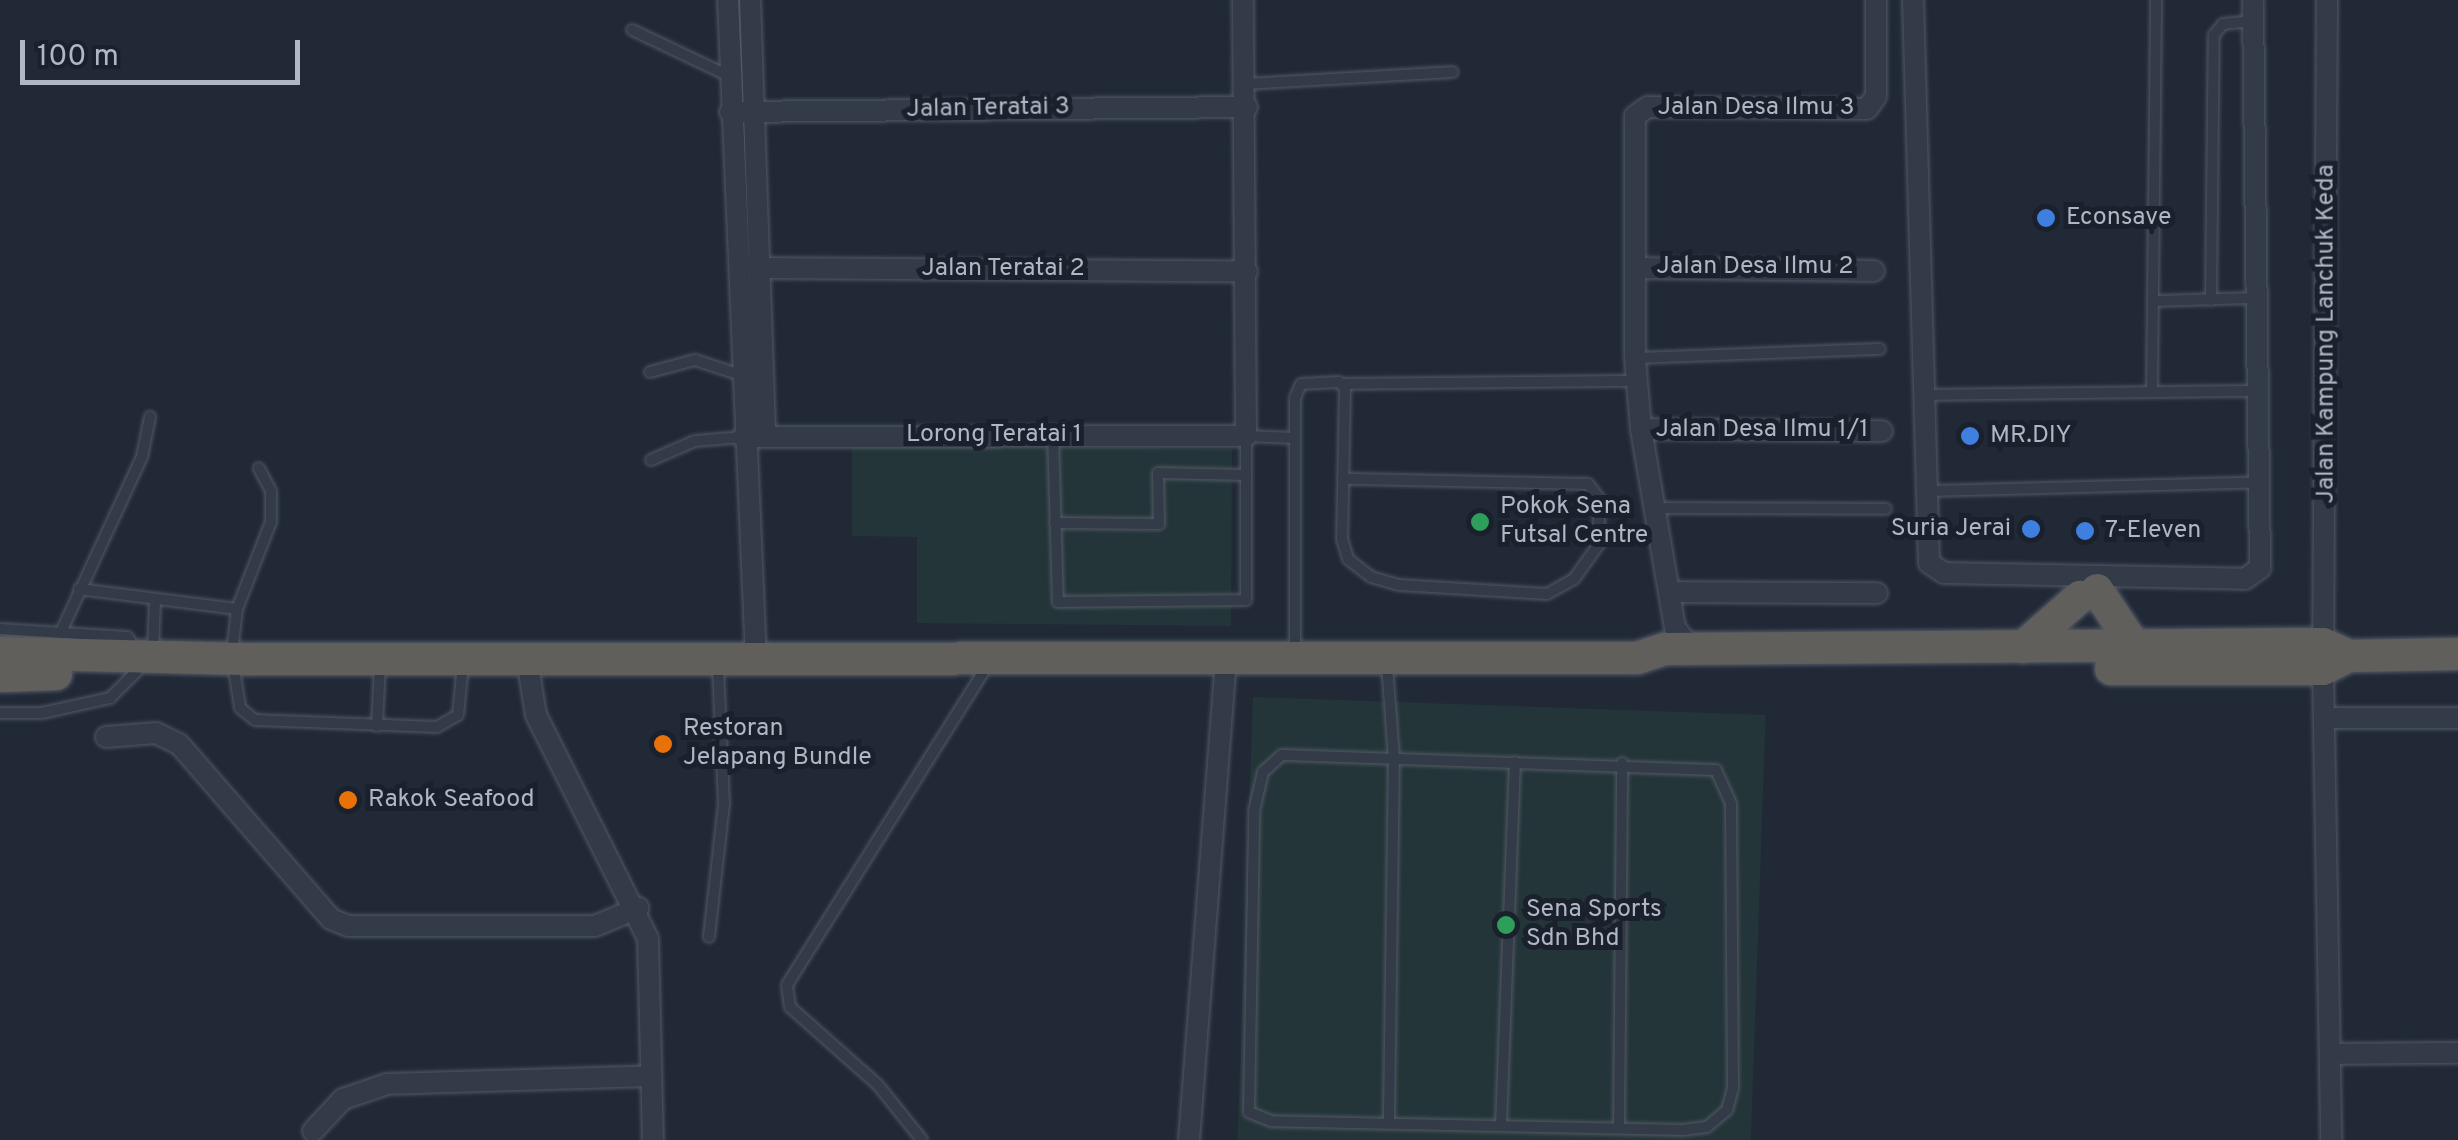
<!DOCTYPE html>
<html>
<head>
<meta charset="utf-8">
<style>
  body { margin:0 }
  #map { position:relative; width:2458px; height:1140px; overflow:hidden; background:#212937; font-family:Overpass,sans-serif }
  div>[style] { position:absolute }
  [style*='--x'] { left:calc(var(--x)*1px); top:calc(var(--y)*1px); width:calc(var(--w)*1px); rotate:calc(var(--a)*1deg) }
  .green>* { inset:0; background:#233538; transform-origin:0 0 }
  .roads { filter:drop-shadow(0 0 2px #525965) drop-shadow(0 0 2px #525965) }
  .service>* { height:10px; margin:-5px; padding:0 5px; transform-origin:5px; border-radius:5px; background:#343b48 }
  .minor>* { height:20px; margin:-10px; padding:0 10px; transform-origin:10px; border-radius:10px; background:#343b48 }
  .trunk>* { height:32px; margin:-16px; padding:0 16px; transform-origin:16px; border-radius:16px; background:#605f5c }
  .dots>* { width:28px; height:28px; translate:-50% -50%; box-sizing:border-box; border:5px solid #1a212c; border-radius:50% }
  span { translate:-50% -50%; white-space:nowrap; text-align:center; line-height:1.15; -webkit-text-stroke:10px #1a212c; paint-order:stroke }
  .street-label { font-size:25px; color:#afb6c4 }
  .poi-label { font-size:25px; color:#afb6c4 }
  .left { translate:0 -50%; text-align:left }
  .right { translate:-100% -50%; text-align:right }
  .scale { position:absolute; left:20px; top:40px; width:280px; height:45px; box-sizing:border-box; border:5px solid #afb6c4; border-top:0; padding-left:12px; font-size:30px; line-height:35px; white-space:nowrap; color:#afb6c4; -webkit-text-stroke:8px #1a212c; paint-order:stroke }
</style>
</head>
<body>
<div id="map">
  <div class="green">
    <i style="clip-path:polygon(852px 445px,1232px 449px,1231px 626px,917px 623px,917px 537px,852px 536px)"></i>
    <i style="left:1253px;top:697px;width:513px;height:443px;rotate:2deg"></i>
  </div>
  <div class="roads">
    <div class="service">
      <i style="--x:632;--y:30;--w:107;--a:25.4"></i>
      <i style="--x:1246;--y:84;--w:207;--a:-3.3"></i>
      <i style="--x:2211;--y:300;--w:265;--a:-89.4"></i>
      <i style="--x:2214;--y:35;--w:14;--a:-51"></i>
      <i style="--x:2223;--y:24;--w:30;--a:-6"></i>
      <i style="--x:2153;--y:301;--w:103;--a:-1.7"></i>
      <i style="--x:1635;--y:358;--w:245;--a:-2.1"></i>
      <i style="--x:650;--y:372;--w:47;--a:-14.9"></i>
      <i style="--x:695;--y:360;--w:48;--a:18.1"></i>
      <i style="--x:1341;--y:384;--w:296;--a:-0.6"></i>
      <i style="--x:2152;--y:391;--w:391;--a:-89.4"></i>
      <i style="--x:1924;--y:395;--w:333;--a:-0.7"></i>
      <i style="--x:1053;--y:435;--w:167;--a:88.3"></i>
      <i style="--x:1058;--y:602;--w:188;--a:-0.6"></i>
      <i style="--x:1246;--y:600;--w:164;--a:-90"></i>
      <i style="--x:1246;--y:436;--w:49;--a:2.3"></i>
      <i style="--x:651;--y:460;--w:48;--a:-23.4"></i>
      <i style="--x:695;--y:441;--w:48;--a:-4.8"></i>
      <i style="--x:1926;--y:491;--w:333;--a:-1.5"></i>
      <i style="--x:1652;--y:508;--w:234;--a:0.2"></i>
      <i style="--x:1055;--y:523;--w:104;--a:0.6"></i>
      <i style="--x:1159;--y:524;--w:51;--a:-91.1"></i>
      <i style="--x:1158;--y:473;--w:88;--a:1.3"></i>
      <i style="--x:79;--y:589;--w:159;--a:7.2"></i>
      <i style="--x:0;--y:629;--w:128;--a:3.6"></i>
      <i style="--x:128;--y:637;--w:17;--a:62"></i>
      <i style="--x:61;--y:632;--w:193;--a:-65.2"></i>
      <i style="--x:142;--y:457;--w:41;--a:-78.7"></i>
      <i style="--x:153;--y:652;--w:52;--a:-87.8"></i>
      <i style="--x:232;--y:653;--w:44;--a:-83.5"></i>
      <i style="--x:237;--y:609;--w:93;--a:-68.7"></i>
      <i style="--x:271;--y:522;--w:31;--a:-90"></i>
      <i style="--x:271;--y:491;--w:26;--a:-118"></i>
      <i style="--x:1295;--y:655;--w:257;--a:-90"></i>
      <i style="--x:1295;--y:398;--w:15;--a:-67"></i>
      <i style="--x:1301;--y:384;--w:38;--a:-3"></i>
      <i style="--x:1339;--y:382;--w:8;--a:45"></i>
      <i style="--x:1345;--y:388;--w:151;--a:91.1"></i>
      <i style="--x:1342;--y:539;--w:21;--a:73"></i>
      <i style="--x:1348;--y:559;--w:29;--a:38"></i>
      <i style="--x:1371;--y:577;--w:29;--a:16"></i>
      <i style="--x:1399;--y:585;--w:148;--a:3.5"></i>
      <i style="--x:1547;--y:594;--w:31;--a:-29"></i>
      <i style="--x:1574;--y:579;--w:43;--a:-54.5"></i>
      <i style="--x:1599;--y:544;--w:46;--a:-90"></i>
      <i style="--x:1599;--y:498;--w:18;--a:-128"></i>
      <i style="--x:1588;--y:484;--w:245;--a:-178.8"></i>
      <i style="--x:1387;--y:665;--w:93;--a:85.7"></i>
      <i style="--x:1394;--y:758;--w:365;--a:90.8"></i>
      <i style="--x:234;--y:669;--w:39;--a:81"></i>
      <i style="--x:240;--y:708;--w:19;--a:39"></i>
      <i style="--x:255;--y:720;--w:182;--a:2.2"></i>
      <i style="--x:437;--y:727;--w:24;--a:-30"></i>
      <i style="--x:458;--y:715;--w:51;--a:-84.4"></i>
      <i style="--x:0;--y:713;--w:42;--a:0"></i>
      <i style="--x:42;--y:713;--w:70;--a:-12.4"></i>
      <i style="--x:110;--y:698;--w:38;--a:-45"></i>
      <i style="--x:377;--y:726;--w:61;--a:-87.2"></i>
      <i style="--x:1282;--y:755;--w:434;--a:2"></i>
      <i style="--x:1716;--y:770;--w:37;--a:66"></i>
      <i style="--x:1731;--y:804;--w:284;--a:89.6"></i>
      <i style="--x:1733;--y:1088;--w:23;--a:105"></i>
      <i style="--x:1727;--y:1110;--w:26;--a:140"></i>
      <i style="--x:1707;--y:1127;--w:23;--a:173"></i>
      <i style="--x:1684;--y:1130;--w:413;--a:-178.8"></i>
      <i style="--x:1271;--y:1121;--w:24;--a:-158"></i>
      <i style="--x:1249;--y:1112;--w:301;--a:-89"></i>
      <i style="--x:1254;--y:811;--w:40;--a:-77"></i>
      <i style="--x:1263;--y:772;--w:25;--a:-42"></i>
      <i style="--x:709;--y:937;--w:134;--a:-83.6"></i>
      <i style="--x:724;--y:804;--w:139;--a:-92.5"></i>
      <i style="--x:1501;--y:1125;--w:363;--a:-87.8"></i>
      <i style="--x:1619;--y:1128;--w:365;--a:-89.5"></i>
      <i style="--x:922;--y:1140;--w:70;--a:-128.7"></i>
      <i style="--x:878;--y:1085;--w:118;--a:-138.4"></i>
      <i style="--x:790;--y:1007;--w:22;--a:-98"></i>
      <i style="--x:787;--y:985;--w:379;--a:-57.9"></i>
    </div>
    <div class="minor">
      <i style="--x:728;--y:0;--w:660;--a:87.57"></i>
      <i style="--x:750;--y:0;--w:437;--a:88"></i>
      <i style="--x:1913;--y:0;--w:563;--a:88.37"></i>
      <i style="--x:1929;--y:563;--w:18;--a:34"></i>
      <i style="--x:1944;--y:573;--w:301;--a:1.1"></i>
      <i style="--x:2245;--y:579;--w:19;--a:-36"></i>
      <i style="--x:2260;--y:568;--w:568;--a:-90.71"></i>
      <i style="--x:2327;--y:0;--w:669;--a:90.34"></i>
      <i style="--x:2323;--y:669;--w:471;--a:89"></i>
      <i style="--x:730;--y:112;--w:517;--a:-0.55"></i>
      <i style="--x:759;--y:268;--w:488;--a:0.4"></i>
      <i style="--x:1635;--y:268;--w:239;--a:0.7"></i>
      <i style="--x:1641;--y:429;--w:241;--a:0.5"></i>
      <i style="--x:743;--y:437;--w:503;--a:-0.11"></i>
      <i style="--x:1246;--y:436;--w:436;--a:-90.4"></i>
      <i style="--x:1669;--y:592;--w:208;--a:0.3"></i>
      <i style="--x:1692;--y:649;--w:27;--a:-129"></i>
      <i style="--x:1675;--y:628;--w:202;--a:-99.7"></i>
      <i style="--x:1641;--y:429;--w:71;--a:-94.8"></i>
      <i style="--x:1635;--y:358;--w:242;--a:-90"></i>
      <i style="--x:1635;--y:116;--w:16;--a:-35"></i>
      <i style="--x:1648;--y:107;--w:219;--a:0.5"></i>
      <i style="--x:1867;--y:109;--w:16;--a:-55"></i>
      <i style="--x:1876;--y:96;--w:96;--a:-90"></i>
      <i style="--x:527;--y:659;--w:57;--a:80.9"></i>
      <i style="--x:536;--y:715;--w:250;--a:63.4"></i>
      <i style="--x:648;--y:939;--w:201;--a:88.6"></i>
      <i style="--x:2325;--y:718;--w:133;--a:0"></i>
      <i style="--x:106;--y:737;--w:50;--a:-4.6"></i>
      <i style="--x:156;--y:733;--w:25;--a:26"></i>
      <i style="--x:179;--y:744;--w:232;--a:49"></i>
      <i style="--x:331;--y:919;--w:18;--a:22"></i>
      <i style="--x:348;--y:926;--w:247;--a:0"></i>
      <i style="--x:595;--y:926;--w:47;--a:-22.7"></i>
      <i style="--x:2332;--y:1054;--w:126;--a:-0.5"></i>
      <i style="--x:313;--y:1131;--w:44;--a:-46.8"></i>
      <i style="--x:343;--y:1099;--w:46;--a:-18.8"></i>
      <i style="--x:387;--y:1084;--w:264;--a:-1.7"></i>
      <i style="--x:1189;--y:1140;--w:482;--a:-85.6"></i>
    </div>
    <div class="trunk">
      <i style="--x:2097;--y:590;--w:69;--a:56.3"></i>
      <i style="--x:2023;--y:647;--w:76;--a:-41.3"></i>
      <i style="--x:0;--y:653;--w:253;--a:1.4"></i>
      <i style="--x:253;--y:659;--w:1384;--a:-0.04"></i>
      <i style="--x:1637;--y:658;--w:29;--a:-18"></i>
      <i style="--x:1665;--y:649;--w:658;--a:-0.44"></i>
      <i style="--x:2323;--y:644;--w:29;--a:25"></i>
      <i style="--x:2111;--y:669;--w:212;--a:0"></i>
      <i style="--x:2323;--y:669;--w:29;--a:-27"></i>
      <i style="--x:2349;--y:656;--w:109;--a:-1.1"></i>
      <i style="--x:0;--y:676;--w:56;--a:-2"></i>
    </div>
  </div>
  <div class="dots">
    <i style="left:2046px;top:218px;background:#3f7fe0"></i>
    <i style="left:1970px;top:436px;background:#3f7fe0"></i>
    <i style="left:1480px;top:522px;background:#2e9e5b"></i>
    <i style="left:2031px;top:529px;background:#3f7fe0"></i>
    <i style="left:2085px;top:531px;background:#3f7fe0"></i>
    <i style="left:663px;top:744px;background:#e8710a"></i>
    <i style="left:348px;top:800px;background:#e8710a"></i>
    <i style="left:1506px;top:925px;background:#2e9e5b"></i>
  </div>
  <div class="street-label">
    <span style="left:1756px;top:108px">Jalan Desa Ilmu 3</span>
    <span style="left:988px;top:109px;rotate:-1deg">Jalan Teratai 3</span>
    <span style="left:1755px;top:267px">Jalan Desa Ilmu 2</span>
    <span style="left:1003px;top:269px">Jalan Teratai 2</span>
    <span style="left:2327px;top:334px;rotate:-90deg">Jalan Kampung Lanchuk Keda</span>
    <span style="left:1762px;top:430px">Jalan Desa Ilmu 1/1</span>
    <span style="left:994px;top:435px">Lorong Teratai 1</span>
  </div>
  <div class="poi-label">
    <span class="left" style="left:2066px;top:218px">Econsave</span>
    <span class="left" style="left:1990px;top:436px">MR.DIY</span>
    <span class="left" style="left:1500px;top:522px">Pokok Sena<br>Futsal Centre</span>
    <span class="right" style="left:2011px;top:529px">Suria Jerai</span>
    <span class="left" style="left:2105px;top:531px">7-Eleven</span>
    <span class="left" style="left:683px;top:744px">Restoran<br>Jelapang Bundle</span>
    <span class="left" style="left:368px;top:800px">Rakok Seafood</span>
    <span class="left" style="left:1526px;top:925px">Sena Sports<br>Sdn Bhd</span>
  </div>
  <div class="scale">100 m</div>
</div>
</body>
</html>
